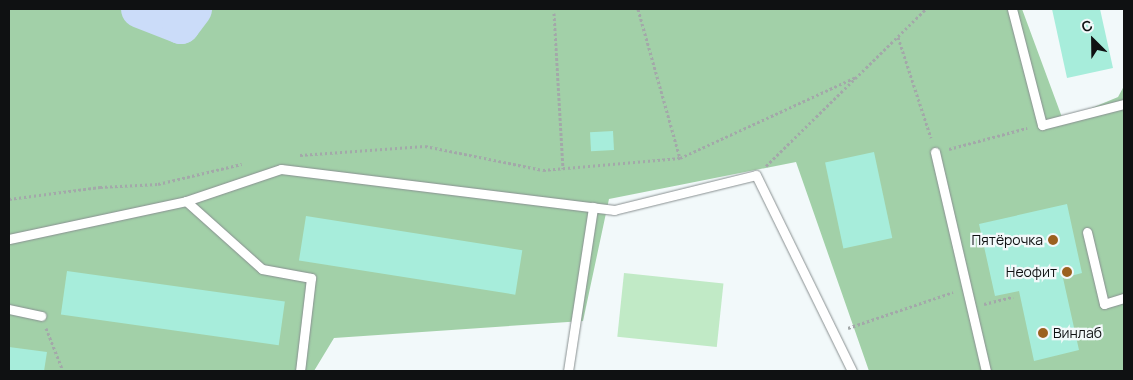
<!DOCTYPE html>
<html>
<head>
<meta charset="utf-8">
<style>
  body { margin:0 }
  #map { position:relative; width:1133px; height:380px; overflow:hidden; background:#f2f9fa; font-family:Manrope,sans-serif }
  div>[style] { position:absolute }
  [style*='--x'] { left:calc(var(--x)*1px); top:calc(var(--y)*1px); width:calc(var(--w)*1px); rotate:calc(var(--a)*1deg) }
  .green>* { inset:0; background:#c1eac6; transform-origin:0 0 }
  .forest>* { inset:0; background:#a2d0a8 }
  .river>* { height:38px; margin:-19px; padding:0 19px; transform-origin:19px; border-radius:19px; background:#cbdcf9 }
  .building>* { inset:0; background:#a7eddb; transform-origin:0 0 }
  .path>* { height:3px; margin-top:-1.5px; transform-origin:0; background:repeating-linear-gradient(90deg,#a3a8a9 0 2.5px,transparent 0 5px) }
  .roads { filter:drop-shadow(0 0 1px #899091) drop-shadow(0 0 1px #899091) }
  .service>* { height:9px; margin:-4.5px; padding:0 4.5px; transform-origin:4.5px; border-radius:4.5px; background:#fff }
  .dots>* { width:14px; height:14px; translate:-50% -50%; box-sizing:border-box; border:2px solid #f2f9fa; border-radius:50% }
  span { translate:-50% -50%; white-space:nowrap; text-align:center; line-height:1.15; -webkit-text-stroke:4.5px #f2f9fa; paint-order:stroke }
  .poi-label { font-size:14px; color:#0f1112 }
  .right { translate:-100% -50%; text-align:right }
  .left { translate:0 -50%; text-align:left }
  .frame { position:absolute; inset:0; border:10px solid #0f1112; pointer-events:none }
  .north { position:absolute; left:1068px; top:15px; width:50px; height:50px; -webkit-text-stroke:4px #f2f9fa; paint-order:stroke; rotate:337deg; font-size:14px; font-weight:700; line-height:20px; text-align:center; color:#0f1112 }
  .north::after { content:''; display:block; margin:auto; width:18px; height:22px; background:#0f1112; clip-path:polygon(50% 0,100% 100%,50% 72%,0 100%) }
</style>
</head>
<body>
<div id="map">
  <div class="green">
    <i style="left:624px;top:273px;width:100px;height:64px;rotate:6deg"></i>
  </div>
  <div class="forest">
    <i style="clip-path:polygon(9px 9px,1022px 9px,1063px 120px,1118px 97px,1124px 86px,1124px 371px,869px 371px,796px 162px,609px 199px,583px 321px,334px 338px,314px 371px,9px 371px)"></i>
  </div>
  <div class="river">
    <i style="--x:140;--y:9;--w:44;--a:21.3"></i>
    <i style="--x:181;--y:25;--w:20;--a:-53"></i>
  </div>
  <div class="building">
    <i style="clip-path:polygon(1052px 9px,1100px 9px,1113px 68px,1067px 78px)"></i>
    <i style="left:613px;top:131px;width:19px;height:23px;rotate:87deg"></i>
    <i style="left:874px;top:152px;width:88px;height:50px;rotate:78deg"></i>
    <i style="clip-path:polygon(1067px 204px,1082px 273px,1063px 278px,1079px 350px,1034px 361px,1019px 291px,995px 296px,979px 224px)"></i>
    <i style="left:306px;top:216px;width:219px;height:45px;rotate:9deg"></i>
    <i style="left:67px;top:271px;width:220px;height:44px;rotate:8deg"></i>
    <i style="clip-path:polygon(9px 347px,47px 352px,44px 371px,9px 371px)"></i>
  </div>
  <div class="path">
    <i style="--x:638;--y:9;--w:155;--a:74.3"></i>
    <i style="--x:554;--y:13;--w:156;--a:86.7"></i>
    <i style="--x:898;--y:37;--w:106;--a:71.9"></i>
    <i style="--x:949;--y:149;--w:81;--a:-15.1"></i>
    <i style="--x:300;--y:155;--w:125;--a:-4.1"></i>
    <i style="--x:425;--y:146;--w:120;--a:11.5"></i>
    <i style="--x:543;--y:170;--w:138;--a:-5"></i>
    <i style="--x:680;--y:158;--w:194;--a:-24.7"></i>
    <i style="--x:766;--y:166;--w:224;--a:-44.5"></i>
    <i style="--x:9;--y:199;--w:92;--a:-7.5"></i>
    <i style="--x:100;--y:187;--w:58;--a:-3"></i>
    <i style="--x:158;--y:184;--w:86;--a:-13.4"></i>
    <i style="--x:984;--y:304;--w:30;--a:-14"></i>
    <i style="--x:46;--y:328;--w:46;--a:68.4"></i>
    <i style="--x:848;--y:328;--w:111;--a:-18.9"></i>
  </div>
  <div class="roads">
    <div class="service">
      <i style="--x:1012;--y:9;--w:120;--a:75.5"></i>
      <i style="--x:1042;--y:125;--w:85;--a:-14.4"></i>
      <i style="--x:935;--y:152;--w:225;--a:76.9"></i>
      <i style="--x:186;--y:201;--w:102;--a:41.8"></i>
      <i style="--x:262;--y:269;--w:50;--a:10.4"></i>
      <i style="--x:311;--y:278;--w:94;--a:96.7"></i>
      <i style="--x:1087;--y:232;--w:74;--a:76.7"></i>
      <i style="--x:1104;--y:304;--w:21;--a:-17"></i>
      <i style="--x:9;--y:239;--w:181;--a:-12.1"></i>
      <i style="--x:186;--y:201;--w:100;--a:-18.6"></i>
      <i style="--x:281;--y:169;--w:336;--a:7"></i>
      <i style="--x:614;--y:210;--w:146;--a:-13.8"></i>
      <i style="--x:756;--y:175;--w:218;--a:63.9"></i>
      <i style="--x:9;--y:309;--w:33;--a:12"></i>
      <i style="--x:568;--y:371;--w:166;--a:-81.3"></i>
    </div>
  </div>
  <div class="dots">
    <i style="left:1053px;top:240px;background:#9b611f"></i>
    <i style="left:1067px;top:272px;background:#9b611f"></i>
    <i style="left:1043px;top:333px;background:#9b611f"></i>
  </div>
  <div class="poi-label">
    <span class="right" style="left:1043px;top:240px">Пятёрочка</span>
    <span class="right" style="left:1057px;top:272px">Неофит</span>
    <span class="left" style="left:1053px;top:333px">Винлаб</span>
  </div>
  <div class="frame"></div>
  <div class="north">С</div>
</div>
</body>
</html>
